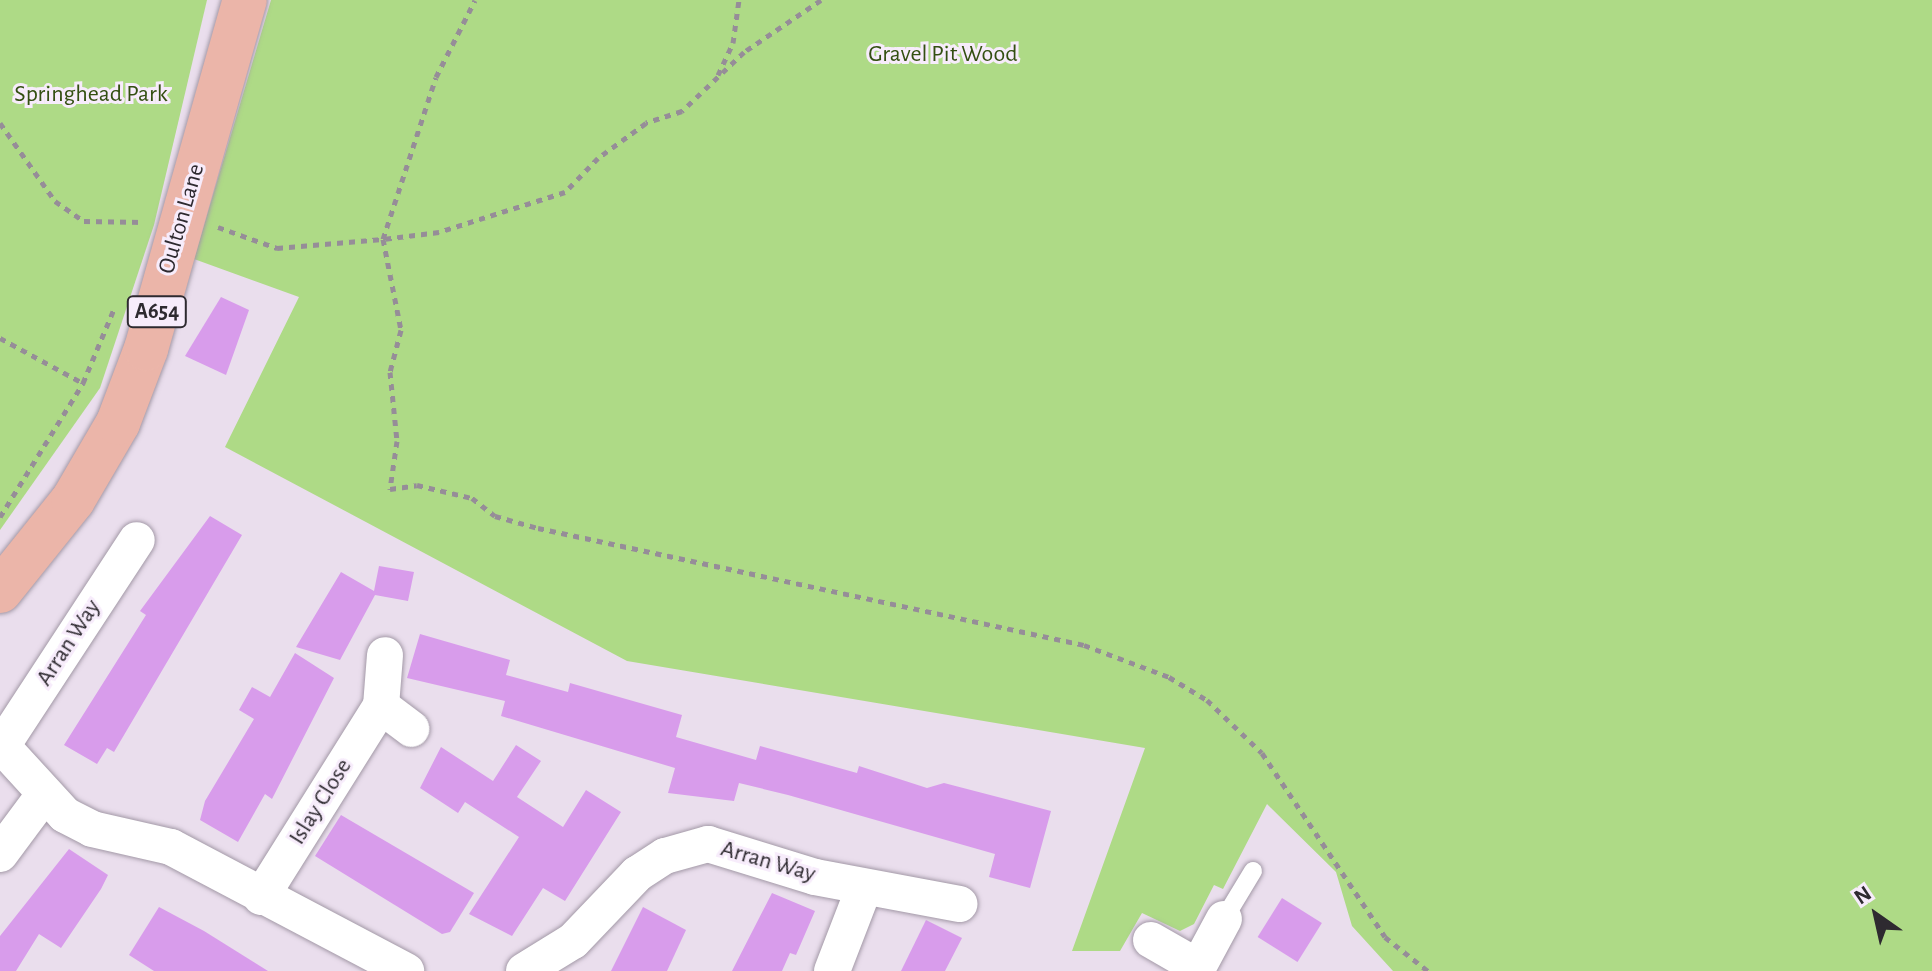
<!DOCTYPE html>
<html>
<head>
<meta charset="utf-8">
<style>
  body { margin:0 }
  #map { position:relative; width:1932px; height:971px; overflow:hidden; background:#eadeed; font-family:"Alegreya Sans",sans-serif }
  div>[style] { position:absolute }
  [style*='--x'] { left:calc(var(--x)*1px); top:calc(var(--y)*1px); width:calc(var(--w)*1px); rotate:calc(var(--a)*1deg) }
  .green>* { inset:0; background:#aeda86 }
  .building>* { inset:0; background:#d89ceb; transform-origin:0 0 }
  .path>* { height:5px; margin-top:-2.5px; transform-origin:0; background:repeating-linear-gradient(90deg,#968d98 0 6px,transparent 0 12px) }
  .roads { filter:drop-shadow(0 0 2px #a399a7) drop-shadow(0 0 2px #a399a7) }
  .lane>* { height:18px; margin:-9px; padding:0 9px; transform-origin:9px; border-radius:9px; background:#fff }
  .street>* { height:36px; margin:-18px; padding:0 18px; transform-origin:18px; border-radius:18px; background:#fff }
  .primary>* { height:44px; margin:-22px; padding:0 22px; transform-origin:22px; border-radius:22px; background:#ebb5a9 }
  span { translate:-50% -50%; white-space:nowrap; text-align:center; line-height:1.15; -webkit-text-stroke:6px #f7ecfb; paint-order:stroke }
  .shield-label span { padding:2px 6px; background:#f7ecfb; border:2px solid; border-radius:6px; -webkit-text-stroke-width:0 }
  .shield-label { font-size:22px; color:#2e2a30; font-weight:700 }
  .park-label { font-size:24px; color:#334f11 }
  .street-label { font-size:24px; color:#2e2a30 }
  .north { position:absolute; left:1836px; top:875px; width:80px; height:80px; -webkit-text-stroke:6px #f7ecfb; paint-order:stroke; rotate:326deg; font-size:22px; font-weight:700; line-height:32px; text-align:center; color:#2e2a30 }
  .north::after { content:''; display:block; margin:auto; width:28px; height:36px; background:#2e2a30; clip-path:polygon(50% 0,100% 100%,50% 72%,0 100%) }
</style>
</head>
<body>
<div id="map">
  <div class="green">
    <i style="clip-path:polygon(0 0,207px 0,154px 225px,100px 388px,0 530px)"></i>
    <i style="clip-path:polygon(271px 0,1932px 0,1932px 971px,1393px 971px,1352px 926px,1336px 872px,1267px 804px,1223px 889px,1214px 885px,1194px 924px,1180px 931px,1142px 913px,1120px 951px,1072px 951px,1145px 748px,627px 661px,225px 447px,299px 297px,194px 259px)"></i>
  </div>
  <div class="building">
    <i style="clip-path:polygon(221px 297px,249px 310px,226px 375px,185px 356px)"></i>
    <i style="clip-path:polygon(210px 516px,242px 535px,114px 752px,107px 748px,97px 764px,64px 745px,146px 615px,140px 611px)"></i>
    <i style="clip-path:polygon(379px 566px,414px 572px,408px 601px,375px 595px,340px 660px,296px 647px,341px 572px,374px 591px)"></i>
    <i style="clip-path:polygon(420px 634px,510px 660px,506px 675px,568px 692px,570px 683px,682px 715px,676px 737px,756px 760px,760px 746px,857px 773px,859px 766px,927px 788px,944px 783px,1051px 811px,1030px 888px,989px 877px,995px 854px,788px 795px,739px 783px,734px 801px,668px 793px,675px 768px,501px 716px,505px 701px,407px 678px)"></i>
    <i style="clip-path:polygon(295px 653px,334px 678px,272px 799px,265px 794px,238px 842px,200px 820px,205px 801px,254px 719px,239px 710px,252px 687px,270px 697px)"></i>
    <i style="clip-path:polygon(516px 745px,541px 761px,517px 797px,563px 827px,586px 790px,621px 812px,565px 901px,543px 888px,512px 936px,469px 914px,519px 837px,465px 802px,458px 813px,420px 788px,441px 747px,493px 781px)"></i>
    <i style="clip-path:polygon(341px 815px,474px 893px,450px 932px,442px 934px,315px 856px)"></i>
    <i style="clip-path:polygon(69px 849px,108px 875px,101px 889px,61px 948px,39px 934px,16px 971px,0 971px,0 936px)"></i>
    <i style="clip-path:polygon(772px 893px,815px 911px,796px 955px,790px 953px,782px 971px,732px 971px)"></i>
    <i style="left:1282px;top:898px;width:47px;height:46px;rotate:32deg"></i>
    <i style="clip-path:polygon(159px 907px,204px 931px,268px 971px,154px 971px,129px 955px)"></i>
    <i style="clip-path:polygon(643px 907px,686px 930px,667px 971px,611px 971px)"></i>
    <i style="clip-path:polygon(926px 920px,962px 938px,945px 971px,901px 971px)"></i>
  </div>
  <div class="path">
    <i style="--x:821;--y:0;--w:93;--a:146"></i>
    <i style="--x:744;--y:52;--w:86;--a:136.4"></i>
    <i style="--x:682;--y:111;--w:38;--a:162"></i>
    <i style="--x:646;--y:123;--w:59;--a:143.9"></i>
    <i style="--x:598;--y:158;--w:47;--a:134.1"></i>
    <i style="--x:565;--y:192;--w:132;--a:162.4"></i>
    <i style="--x:439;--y:232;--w:56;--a:172.9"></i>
    <i style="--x:383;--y:239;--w:93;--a:78.8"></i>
    <i style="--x:401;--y:330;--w:43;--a:104.7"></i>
    <i style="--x:390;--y:372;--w:69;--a:84.2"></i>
    <i style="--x:397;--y:441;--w:49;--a:98.3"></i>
    <i style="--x:390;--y:489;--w:27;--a:-8"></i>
    <i style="--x:417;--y:485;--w:57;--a:13.3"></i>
    <i style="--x:472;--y:498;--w:29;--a:38"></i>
    <i style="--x:495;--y:516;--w:45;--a:15.6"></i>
    <i style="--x:538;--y:528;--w:558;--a:12.09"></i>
    <i style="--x:1084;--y:645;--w:91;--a:20.6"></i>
    <i style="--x:1169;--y:677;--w:44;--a:31.2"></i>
    <i style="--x:1207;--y:700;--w:76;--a:43.9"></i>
    <i style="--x:1262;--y:753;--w:221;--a:56.2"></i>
    <i style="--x:1385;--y:937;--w:55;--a:38.3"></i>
    <i style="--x:718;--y:75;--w:35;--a:-65"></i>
    <i style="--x:733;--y:43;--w:43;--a:-82.1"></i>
    <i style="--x:0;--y:123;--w:95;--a:54.8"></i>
    <i style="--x:55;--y:201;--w:35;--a:35"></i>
    <i style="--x:84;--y:221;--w:60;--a:1"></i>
    <i style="--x:218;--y:227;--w:63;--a:19.6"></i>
    <i style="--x:277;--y:248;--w:106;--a:-4.9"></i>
    <i style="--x:383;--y:239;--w:170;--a:-71.9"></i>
    <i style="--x:436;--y:77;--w:86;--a:-63.1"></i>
    <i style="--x:0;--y:338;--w:94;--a:28.5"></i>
    <i style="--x:83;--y:383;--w:80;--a:-67.3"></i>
    <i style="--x:0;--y:517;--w:158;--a:-58.2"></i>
  </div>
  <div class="roads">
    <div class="lane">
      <i style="--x:1224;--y:919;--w:56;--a:-58.9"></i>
    </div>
    <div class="street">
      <i style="--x:381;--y:706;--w:38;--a:37"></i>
      <i style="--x:0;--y:744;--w:96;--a:47.5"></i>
      <i style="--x:65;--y:815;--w:30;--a:27"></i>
      <i style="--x:92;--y:829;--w:81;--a:12.8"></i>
      <i style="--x:171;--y:847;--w:266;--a:27.8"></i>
      <i style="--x:2;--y:746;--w:246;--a:-56.8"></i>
      <i style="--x:0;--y:854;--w:72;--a:-53.4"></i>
      <i style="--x:261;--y:897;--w:226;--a:-57.9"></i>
      <i style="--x:381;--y:706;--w:51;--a:-85.5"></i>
      <i style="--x:1151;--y:940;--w:54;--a:29.9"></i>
      <i style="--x:524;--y:971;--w:57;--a:-31.5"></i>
      <i style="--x:573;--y:941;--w:93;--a:-46.3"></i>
      <i style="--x:637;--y:874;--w:33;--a:-33"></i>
      <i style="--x:665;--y:856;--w:45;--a:-15.6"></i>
      <i style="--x:708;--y:844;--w:112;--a:17.1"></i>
      <i style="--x:815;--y:877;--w:147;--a:10.6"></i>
      <i style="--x:832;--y:971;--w:89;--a:-68.9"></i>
      <i style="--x:1196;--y:971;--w:59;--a:-61.7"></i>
    </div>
    <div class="primary">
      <i style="--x:0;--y:591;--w:117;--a:-51.3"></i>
      <i style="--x:73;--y:500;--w:89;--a:-59.7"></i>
      <i style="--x:118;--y:423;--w:79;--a:-69.3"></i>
      <i style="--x:146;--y:349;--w:363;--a:-74.2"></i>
    </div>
  </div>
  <div class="shield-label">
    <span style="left:157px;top:312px">A654</span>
  </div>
  <div class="park-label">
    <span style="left:943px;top:55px">Gravel Pit Wood</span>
    <span style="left:91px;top:95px">Springhead Park</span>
  </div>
  <div class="street-label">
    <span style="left:182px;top:219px;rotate:-74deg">Oulton Lane</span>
    <span style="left:69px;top:643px;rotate:-57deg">Arran Way</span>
    <span style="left:321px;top:802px;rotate:-58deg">Islay Close</span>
    <span style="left:768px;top:862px;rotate:16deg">Arran Way</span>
  </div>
  <div class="north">N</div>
</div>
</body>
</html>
